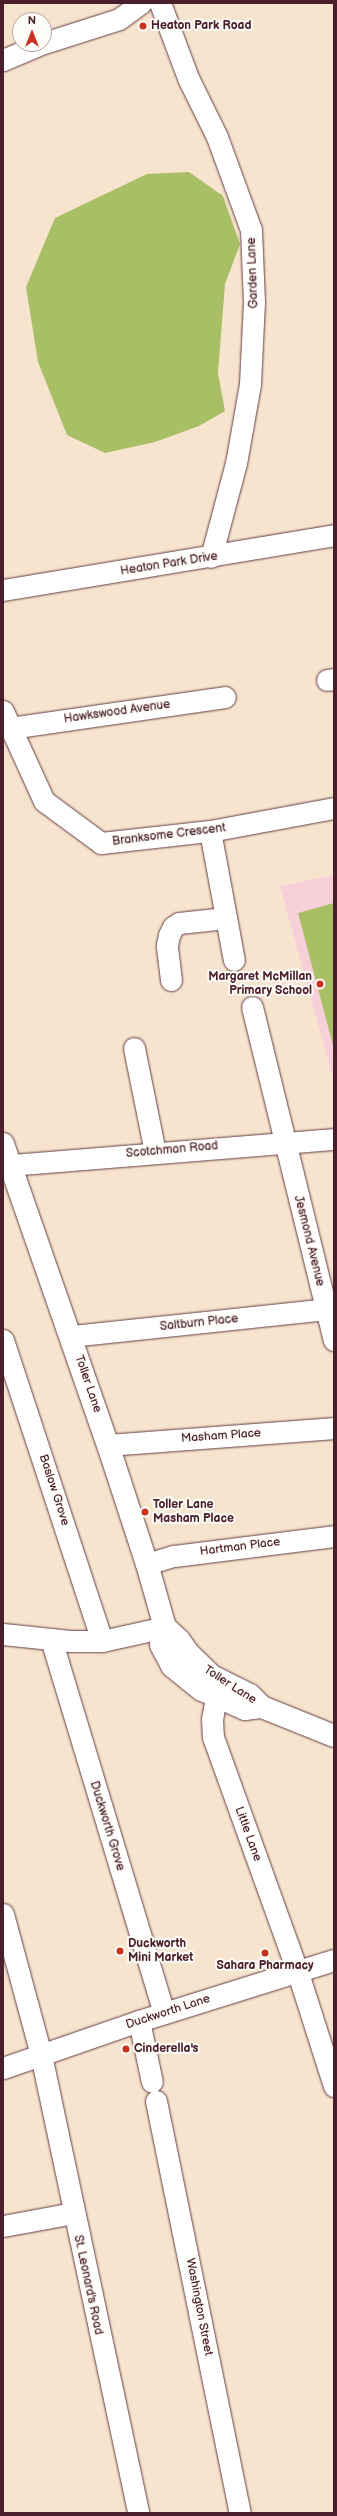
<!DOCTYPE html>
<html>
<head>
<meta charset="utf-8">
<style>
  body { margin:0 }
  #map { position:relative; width:337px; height:2516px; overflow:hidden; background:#f7e4ce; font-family:"Balsamiq Sans",sans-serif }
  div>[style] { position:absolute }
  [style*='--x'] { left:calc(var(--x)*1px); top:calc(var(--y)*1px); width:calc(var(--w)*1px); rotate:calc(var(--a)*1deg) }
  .built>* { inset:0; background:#f6cfd8 }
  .green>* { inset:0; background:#a8bf65 }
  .roads { filter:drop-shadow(0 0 1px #643d43) drop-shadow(0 0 1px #643d43) }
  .minor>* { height:21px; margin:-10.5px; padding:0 10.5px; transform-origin:10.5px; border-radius:10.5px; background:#fff }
  .major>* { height:22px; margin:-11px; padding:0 11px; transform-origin:11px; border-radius:11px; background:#fff }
  .dots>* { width:11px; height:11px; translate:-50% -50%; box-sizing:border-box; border:2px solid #fdfcf7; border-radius:50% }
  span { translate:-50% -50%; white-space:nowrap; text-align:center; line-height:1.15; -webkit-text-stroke:4px #fdfcf7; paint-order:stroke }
  .poi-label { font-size:12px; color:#4a1f2b; font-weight:700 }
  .left { translate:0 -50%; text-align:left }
  .right { translate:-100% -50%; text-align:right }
  .street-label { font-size:12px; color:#4a1f2b }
  .frame { position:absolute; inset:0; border:4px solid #4a1f2b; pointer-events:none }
  .north { position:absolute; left:12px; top:12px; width:40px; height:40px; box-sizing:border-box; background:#fdfcf7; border:1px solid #b5a4a5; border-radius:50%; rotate:0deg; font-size:11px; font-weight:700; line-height:16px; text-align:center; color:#4a1f2b }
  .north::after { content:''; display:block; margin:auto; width:14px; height:18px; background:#c8321e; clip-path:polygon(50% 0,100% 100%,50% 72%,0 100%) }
</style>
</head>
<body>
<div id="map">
  <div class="built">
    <i style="clip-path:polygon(334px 875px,334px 1082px,280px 886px)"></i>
  </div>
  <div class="green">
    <i style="clip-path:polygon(189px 172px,223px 196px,240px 244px,225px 284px,218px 373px,225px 411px,199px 426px,155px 442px,105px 453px,67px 435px,38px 362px,26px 287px,55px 218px,147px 174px)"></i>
    <i style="clip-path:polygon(334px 903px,334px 1049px,298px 913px)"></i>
  </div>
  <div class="roads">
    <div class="minor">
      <i style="--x:160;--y:3;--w:80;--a:69.5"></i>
      <i style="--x:188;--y:78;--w:66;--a:63.8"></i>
      <i style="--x:217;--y:137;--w:99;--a:69.9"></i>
      <i style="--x:251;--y:230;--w:72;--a:87.6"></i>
      <i style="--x:254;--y:302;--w:82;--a:92.8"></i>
      <i style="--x:250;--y:384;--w:80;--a:100"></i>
      <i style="--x:236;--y:463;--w:97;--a:104.9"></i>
      <i style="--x:44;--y:43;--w:79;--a:-17.7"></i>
      <i style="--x:119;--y:19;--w:27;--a:-36"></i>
      <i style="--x:3;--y:60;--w:41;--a:-22.8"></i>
      <i style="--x:3;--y:590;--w:336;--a:-9.4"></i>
      <i style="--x:327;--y:680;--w:7;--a:-8"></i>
      <i style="--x:3;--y:711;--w:99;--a:65.5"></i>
      <i style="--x:44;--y:801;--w:71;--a:36.4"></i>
      <i style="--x:101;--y:843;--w:110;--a:-6.3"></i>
      <i style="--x:210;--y:831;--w:126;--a:-10.5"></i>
      <i style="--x:10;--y:728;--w:217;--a:-8.2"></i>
      <i style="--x:210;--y:831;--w:131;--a:79.5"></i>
      <i style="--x:171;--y:980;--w:35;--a:-97"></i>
      <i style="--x:167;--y:945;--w:10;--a:-79"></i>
      <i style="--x:169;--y:935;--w:9;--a:-63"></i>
      <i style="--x:173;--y:927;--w:7;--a:-34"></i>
      <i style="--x:179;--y:923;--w:47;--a:-6.1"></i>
      <i style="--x:252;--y:1007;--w:343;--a:76.2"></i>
      <i style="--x:134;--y:1048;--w:106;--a:78.6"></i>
      <i style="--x:10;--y:1165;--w:325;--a:-4.6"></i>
      <i style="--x:71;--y:1336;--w:256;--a:-6"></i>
      <i style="--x:3;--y:1340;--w:317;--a:71.8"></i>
      <i style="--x:108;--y:1445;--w:227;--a:-4.3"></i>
      <i style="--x:147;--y:1564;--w:28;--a:-17"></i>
      <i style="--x:174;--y:1556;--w:161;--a:-7.1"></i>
      <i style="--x:3;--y:1634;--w:67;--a:6"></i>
      <i style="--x:70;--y:1641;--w:32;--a:0"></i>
      <i style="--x:102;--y:1641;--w:65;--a:-12.5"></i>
      <i style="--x:51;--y:1639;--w:391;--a:73.2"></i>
      <i style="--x:216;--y:1697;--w:22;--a:100"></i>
      <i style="--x:212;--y:1719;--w:18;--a:87"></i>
      <i style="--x:213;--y:1737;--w:248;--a:70.2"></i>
      <i style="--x:297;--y:1970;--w:122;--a:72.3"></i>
      <i style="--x:3;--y:1914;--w:146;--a:74.9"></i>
      <i style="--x:41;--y:2055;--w:468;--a:78"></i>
      <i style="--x:139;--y:2021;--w:62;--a:78"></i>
      <i style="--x:3;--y:2068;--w:144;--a:-19.1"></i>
      <i style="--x:139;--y:2021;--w:204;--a:-17.4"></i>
      <i style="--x:156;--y:2101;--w:420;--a:78.5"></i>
      <i style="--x:3;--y:2226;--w:71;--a:-10.5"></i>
    </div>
    <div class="major">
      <i style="--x:3;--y:1144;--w:319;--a:70.8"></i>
      <i style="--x:108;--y:1445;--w:125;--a:71.9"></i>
      <i style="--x:147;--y:1564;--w:66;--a:74.1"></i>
      <i style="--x:165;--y:1627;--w:18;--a:103"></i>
      <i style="--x:161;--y:1645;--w:24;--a:62"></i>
      <i style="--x:172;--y:1666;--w:38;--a:39"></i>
      <i style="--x:202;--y:1690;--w:47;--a:23.8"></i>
      <i style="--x:245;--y:1709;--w:17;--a:-7"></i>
      <i style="--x:165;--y:1627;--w:19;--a:43"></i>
      <i style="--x:179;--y:1640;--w:16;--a:55"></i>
      <i style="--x:188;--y:1653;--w:33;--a:44"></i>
      <i style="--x:212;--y:1676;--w:42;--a:26.6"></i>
      <i style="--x:250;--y:1695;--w:17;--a:45"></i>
      <i style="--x:262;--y:1707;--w:78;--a:21.9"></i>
    </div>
  </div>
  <div class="dots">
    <i style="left:143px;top:26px;background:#c8321e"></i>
    <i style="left:320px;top:984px;background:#c8321e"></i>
    <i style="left:145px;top:1512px;background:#c8321e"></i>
    <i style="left:120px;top:1951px;background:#c8321e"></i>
    <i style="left:265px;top:1953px;background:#c8321e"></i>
    <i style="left:126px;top:2049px;background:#c8321e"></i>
  </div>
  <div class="poi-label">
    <span class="left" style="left:151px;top:26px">Heaton Park Road</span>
    <span class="right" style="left:312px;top:984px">Margaret McMillan<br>Primary School</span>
    <span class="left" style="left:153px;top:1512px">Toller Lane<br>Masham Place</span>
    <span class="left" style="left:128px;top:1951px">Duckworth<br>Mini Market</span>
    <span style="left:265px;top:1966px">Sahara Pharmacy</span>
    <span class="left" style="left:134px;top:2049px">Cinderella's</span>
  </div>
  <div class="street-label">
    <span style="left:253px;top:273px;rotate:-92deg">Garden Lane</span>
    <span style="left:169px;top:564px;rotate:-9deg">Heaton Park Drive</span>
    <span style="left:117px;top:712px;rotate:-8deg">Hawkswood Avenue</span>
    <span style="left:169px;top:835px;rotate:-7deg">Branksome Crescent</span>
    <span style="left:172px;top:1150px;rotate:-5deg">Scotchman Road</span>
    <span style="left:309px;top:1241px;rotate:76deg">Jesmond Avenue</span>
    <span style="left:199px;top:1323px;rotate:-6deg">Saltburn Place</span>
    <span style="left:88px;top:1384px;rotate:71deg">Toller Lane</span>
    <span style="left:221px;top:1436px;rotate:-4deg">Masham Place</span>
    <span style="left:54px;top:1490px;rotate:72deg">Baslow Grove</span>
    <span style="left:240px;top:1547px;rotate:-7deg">Hartman Place</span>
    <span style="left:230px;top:1685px;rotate:33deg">Toller Lane</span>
    <span style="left:107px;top:1826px;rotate:73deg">Duckworth Grove</span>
    <span style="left:248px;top:1834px;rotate:70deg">Little Lane</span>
    <span style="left:168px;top:2012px;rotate:-18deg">Duckworth Lane</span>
    <span style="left:88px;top:2285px;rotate:78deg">St. Leonard's Road</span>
    <span style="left:199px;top:2307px;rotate:79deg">Washington Street</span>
  </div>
  <div class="frame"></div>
  <div class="north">N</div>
</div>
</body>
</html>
